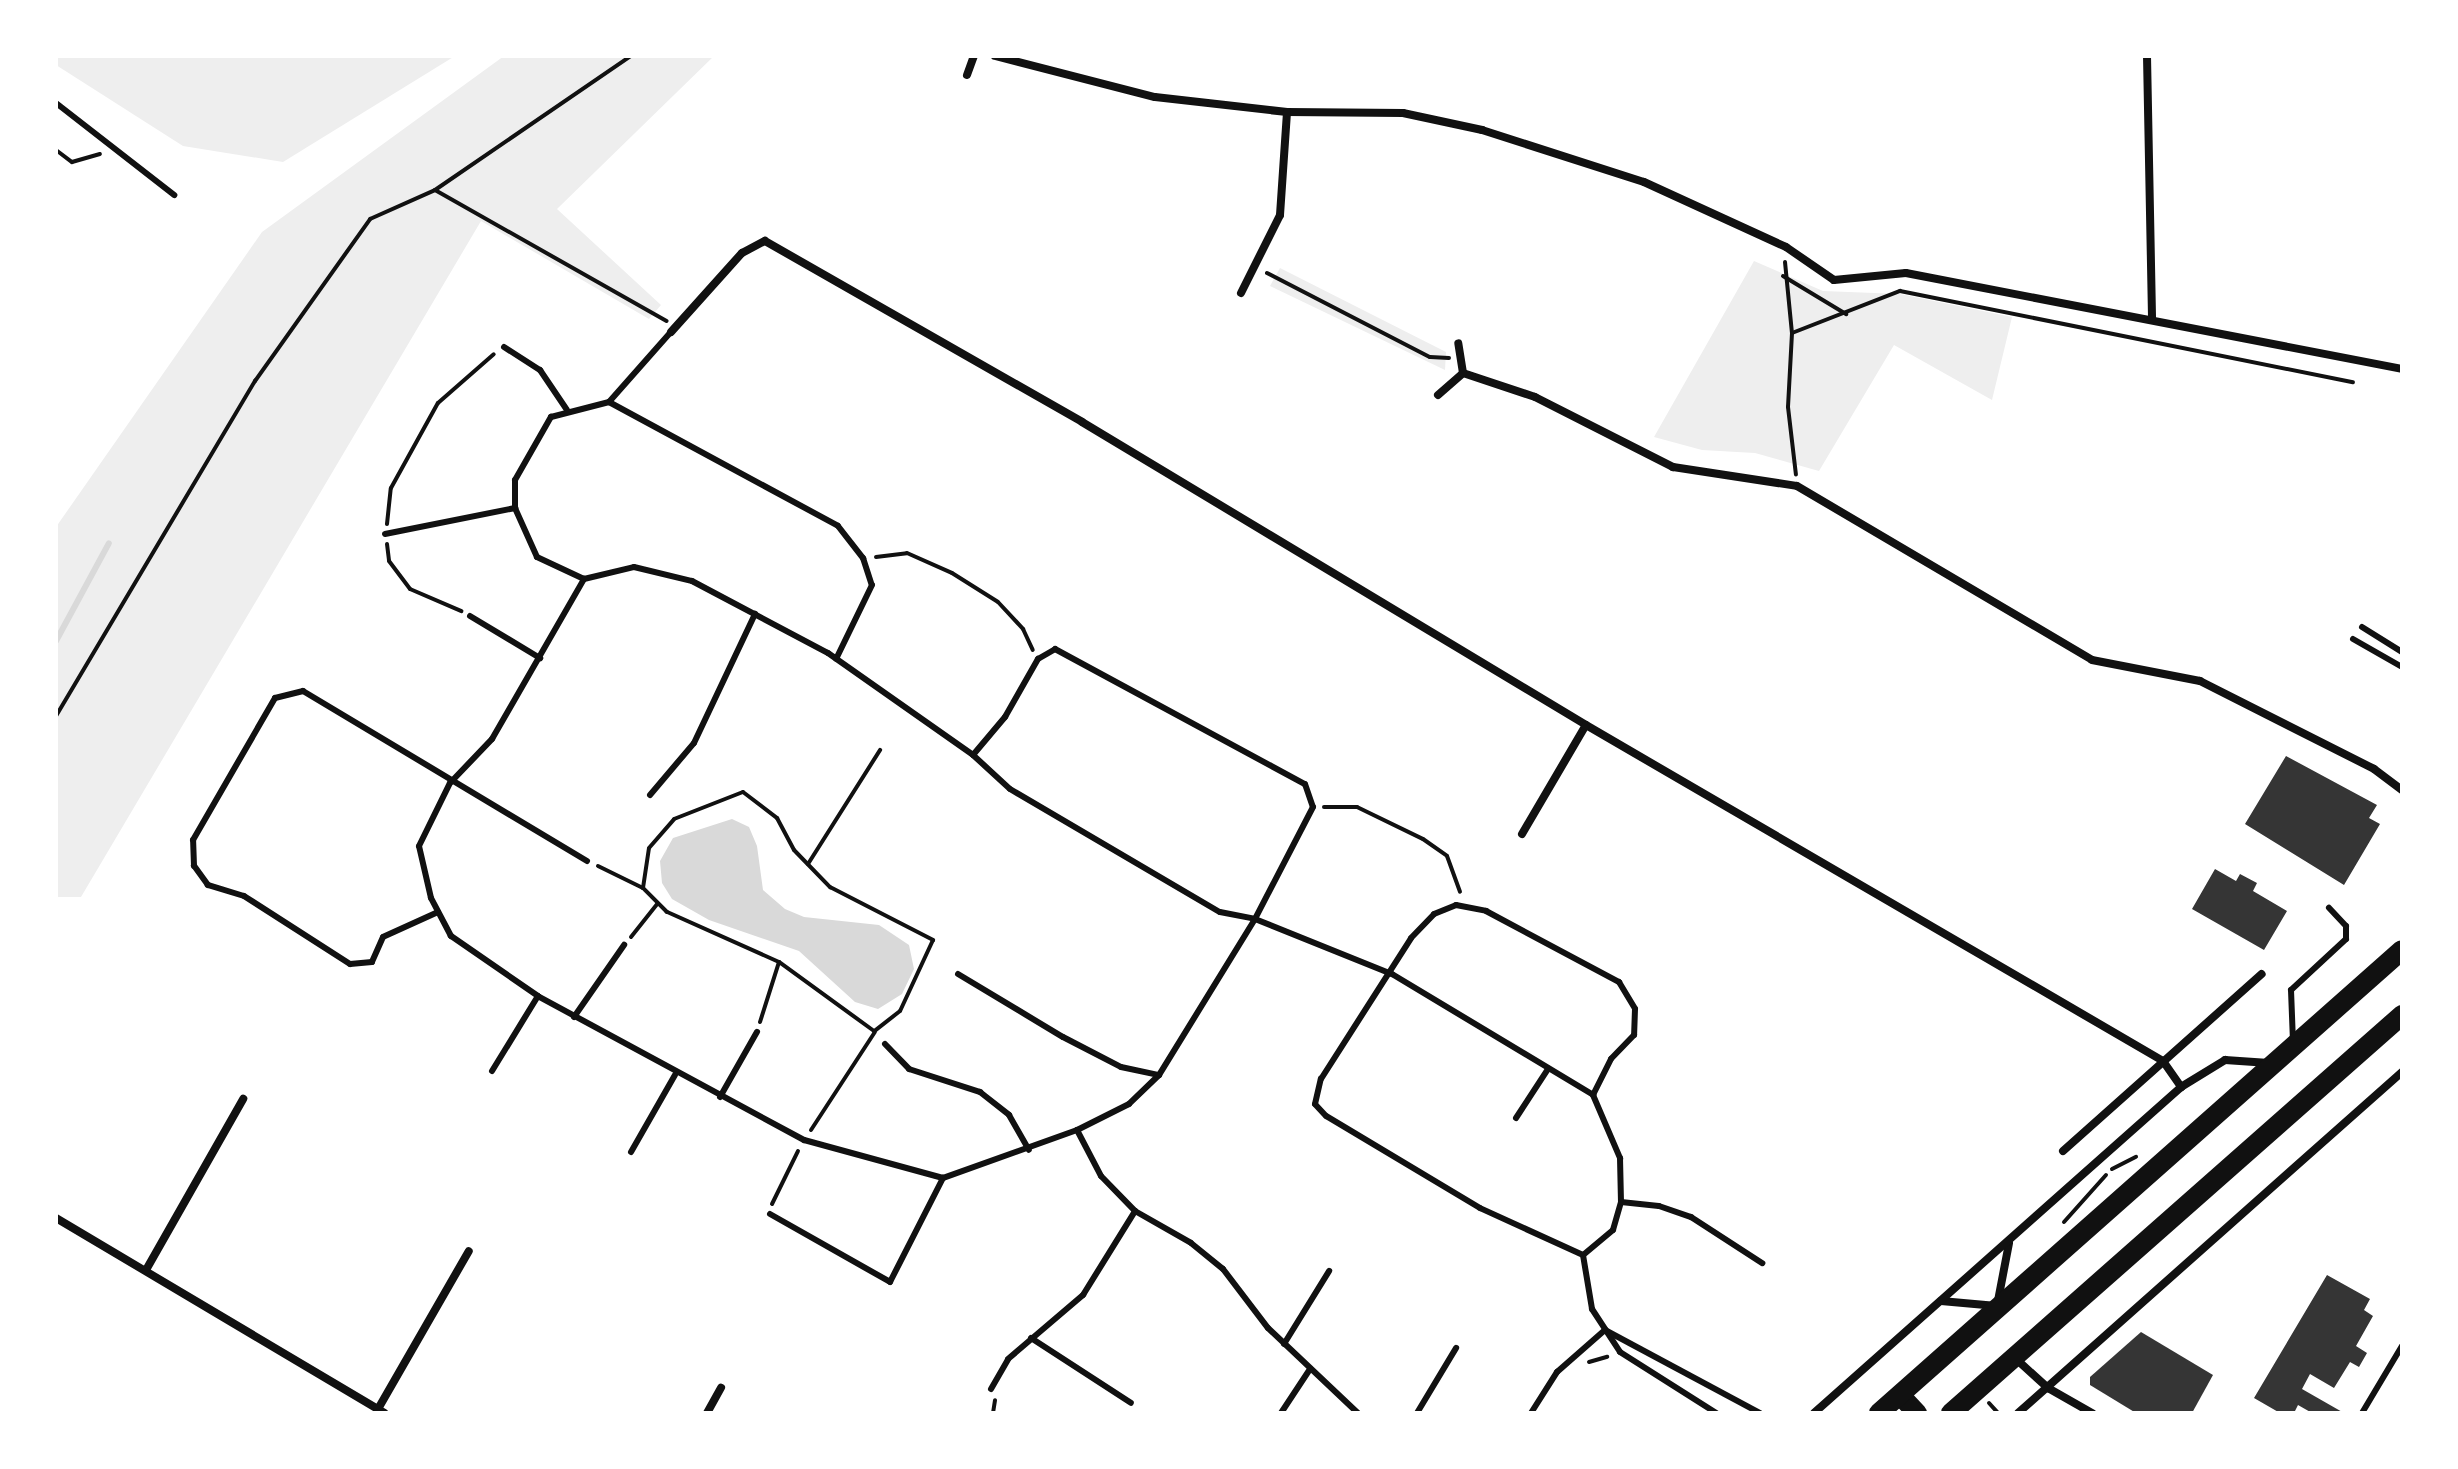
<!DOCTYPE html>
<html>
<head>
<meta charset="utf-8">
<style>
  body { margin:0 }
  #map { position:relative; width:2458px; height:1469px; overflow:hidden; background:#fff; font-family:Spectral,serif }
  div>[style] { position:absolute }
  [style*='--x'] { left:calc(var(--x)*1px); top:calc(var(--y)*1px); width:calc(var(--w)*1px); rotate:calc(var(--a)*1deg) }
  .green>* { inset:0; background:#eee }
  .water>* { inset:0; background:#d9d9d9 }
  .stream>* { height:6px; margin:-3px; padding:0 3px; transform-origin:3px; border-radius:3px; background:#d9d9d9 }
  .building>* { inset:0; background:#353535 }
  .path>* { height:4px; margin:-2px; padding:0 2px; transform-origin:2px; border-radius:2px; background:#111 }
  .service>* { height:6px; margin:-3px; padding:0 3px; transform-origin:3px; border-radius:3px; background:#111 }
  .minor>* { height:8px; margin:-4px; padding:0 4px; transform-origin:4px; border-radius:4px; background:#111 }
  .trunk>* { height:20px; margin:-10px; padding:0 10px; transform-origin:10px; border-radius:10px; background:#111 }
  span { translate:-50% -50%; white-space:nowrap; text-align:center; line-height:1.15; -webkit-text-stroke:7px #fff; paint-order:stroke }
  .frame { position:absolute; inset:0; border:58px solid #fff; pointer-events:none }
</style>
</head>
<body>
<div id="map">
  <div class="green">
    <i style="clip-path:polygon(56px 56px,455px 56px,283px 162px,183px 146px,56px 65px)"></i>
    <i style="clip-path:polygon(504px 56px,714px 56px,557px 209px,661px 305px,649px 319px,481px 221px,81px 897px,56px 897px,56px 527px,262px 232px)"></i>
    <i style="clip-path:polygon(1754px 261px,1823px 291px,1900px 294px,2012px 317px,1992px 400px,1894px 345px,1819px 471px,1755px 453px,1702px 450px,1654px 437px)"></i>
    <i style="clip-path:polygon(1280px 268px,1446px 352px,1445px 370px,1270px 286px)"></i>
  </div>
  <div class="water">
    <i style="clip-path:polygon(732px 819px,749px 827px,757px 846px,763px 890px,785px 909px,804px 917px,879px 925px,909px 945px,914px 969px,902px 994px,878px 1009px,855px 1002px,799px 951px,709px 920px,672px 899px,662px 883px,660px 861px,673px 838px)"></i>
  </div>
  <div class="stream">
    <i style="--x:56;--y:641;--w:111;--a:-61.6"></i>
  </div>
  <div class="building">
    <i style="clip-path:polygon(2286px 756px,2377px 805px,2369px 818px,2380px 824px,2344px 885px,2245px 824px)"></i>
    <i style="clip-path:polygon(2215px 869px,2236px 881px,2240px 874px,2257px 883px,2253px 891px,2287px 911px,2264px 950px,2192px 909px)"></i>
    <i style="clip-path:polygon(2327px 1275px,2370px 1299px,2364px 1310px,2373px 1316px,2356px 1346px,2367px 1353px,2359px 1367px,2350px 1362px,2334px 1388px,2310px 1374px,2302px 1389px,2344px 1413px,2312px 1413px,2298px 1405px,2294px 1413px,2280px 1413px,2254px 1398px)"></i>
    <i style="clip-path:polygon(2141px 1332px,2213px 1375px,2192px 1413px,2136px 1413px,2090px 1385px,2090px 1377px)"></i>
  </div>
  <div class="path">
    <i style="--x:56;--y:150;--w:20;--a:37"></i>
    <i style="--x:72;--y:162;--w:29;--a:-16"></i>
    <i style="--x:435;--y:190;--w:266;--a:29.5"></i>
    <i style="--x:1785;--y:262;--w:71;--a:84.4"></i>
    <i style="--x:1792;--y:333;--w:74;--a:93.1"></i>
    <i style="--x:1788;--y:407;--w:68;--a:83.3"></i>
    <i style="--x:1267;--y:273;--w:183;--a:27.3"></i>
    <i style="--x:1430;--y:357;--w:19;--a:3"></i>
    <i style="--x:1783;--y:276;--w:74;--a:31.1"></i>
    <i style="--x:1792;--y:333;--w:116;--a:-21.3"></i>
    <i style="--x:1900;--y:291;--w:462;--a:11.4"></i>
    <i style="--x:387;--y:524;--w:36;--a:-84"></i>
    <i style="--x:391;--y:488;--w:97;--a:-61.1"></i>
    <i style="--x:438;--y:403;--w:74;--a:-41.2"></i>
    <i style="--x:387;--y:544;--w:17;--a:83"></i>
    <i style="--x:389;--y:561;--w:35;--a:53"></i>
    <i style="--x:410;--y:589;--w:56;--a:23.3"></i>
    <i style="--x:876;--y:557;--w:31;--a:-7"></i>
    <i style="--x:907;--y:553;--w:49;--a:24"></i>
    <i style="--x:952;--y:573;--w:54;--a:32.2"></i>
    <i style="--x:998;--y:602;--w:37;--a:47"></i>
    <i style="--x:1023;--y:629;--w:23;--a:65"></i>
    <i style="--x:56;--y:716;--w:390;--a:-59.3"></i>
    <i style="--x:255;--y:381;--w:199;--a:-54.6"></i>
    <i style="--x:370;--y:219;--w:71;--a:-24"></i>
    <i style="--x:435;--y:190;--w:237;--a:-34.4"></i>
    <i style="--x:743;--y:792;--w:43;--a:37.4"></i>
    <i style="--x:777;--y:818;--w:36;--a:62"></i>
    <i style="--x:794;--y:850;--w:52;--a:45.8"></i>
    <i style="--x:830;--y:887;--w:116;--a:27.2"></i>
    <i style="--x:933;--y:940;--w:78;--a:114.9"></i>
    <i style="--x:900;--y:1011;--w:33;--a:142"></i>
    <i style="--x:874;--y:1031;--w:117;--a:-144"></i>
    <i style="--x:779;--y:962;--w:123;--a:-155.9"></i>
    <i style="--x:667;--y:912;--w:34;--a:-135"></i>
    <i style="--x:643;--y:888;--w:40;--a:-81.5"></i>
    <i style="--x:649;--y:848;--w:38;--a:-49"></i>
    <i style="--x:674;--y:819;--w:74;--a:-21.4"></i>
    <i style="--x:1324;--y:807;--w:33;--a:0"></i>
    <i style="--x:1357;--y:807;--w:73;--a:25.9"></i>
    <i style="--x:1423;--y:839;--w:29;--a:35"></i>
    <i style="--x:1447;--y:856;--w:38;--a:70"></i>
    <i style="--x:808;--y:864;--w:135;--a:-57.7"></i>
    <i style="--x:598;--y:866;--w:50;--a:26.1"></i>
    <i style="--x:631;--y:937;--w:43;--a:-51.5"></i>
    <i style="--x:760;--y:1022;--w:63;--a:-72.4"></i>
    <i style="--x:811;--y:1130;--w:117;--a:-56.9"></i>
    <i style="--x:2112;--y:1169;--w:27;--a:-27"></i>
    <i style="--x:772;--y:1204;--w:59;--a:-63.9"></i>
    <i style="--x:2064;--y:1222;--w:63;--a:-48.2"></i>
    <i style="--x:1589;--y:1362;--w:19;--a:-16"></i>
    <i style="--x:1989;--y:1403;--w:13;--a:48"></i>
    <i style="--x:993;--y:1413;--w:13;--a:-81"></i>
  </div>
  <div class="service">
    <i style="--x:56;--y:103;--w:150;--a:37.9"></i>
    <i style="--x:504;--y:347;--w:43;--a:32.6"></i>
    <i style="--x:540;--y:370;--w:48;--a:56"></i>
    <i style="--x:609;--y:402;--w:94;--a:-48.5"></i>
    <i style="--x:385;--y:534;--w:133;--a:-11.3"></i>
    <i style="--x:584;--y:579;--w:52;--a:-154.9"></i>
    <i style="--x:537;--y:557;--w:54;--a:-114.2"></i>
    <i style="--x:515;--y:508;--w:28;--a:-90"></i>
    <i style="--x:515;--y:480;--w:73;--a:-60.3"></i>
    <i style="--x:551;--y:417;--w:60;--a:-14.5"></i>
    <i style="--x:609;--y:402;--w:260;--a:28.4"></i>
    <i style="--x:838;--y:526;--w:41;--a:52"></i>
    <i style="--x:863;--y:558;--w:28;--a:72"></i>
    <i style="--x:872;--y:585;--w:82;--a:115.9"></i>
    <i style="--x:470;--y:616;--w:82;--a:31"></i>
    <i style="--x:2362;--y:627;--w:47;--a:32"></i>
    <i style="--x:2353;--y:639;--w:56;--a:29.7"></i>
    <i style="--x:973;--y:755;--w:50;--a:-49.9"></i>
    <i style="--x:1005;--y:717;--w:67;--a:-60.4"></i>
    <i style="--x:1038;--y:659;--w:20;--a:-30"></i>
    <i style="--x:1055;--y:649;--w:284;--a:28.4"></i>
    <i style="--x:1305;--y:784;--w:24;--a:71"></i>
    <i style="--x:1313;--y:807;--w:126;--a:117.4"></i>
    <i style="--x:1255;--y:919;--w:183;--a:121.6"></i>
    <i style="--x:1159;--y:1075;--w:42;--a:136"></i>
    <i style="--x:1129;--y:1104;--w:58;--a:153.4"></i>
    <i style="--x:1077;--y:1130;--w:142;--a:160.3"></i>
    <i style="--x:943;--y:1178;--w:144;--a:-164.7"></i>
    <i style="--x:804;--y:1140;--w:302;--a:-151.6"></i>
    <i style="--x:538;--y:996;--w:106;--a:-145.4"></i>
    <i style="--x:451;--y:936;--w:43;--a:-117.8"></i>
    <i style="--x:431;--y:898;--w:53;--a:-103"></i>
    <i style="--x:419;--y:846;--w:70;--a:-63.8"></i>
    <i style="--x:450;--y:783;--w:61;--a:-46.3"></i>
    <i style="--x:492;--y:739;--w:185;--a:-60.1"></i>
    <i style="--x:584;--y:579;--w:51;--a:-13.5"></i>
    <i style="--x:634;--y:567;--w:60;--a:13.6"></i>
    <i style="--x:692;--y:581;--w:154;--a:27.9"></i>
    <i style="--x:828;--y:653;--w:177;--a:35.1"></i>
    <i style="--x:973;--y:755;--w:50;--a:42.6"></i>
    <i style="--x:1010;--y:789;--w:243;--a:30.4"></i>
    <i style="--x:1220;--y:912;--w:36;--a:11"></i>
    <i style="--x:1255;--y:919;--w:148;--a:21.9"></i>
    <i style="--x:1392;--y:974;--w:235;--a:31"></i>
    <i style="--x:1593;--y:1095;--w:69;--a:66.8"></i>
    <i style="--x:1620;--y:1158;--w:44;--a:88.7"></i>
    <i style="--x:1621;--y:1202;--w:29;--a:106"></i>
    <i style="--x:1613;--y:1230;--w:39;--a:140"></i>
    <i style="--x:1583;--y:1255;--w:55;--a:80.5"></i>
    <i style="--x:1592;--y:1309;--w:51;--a:56.9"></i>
    <i style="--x:1620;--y:1352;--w:114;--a:32.4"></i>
    <i style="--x:650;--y:795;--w:68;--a:-49.8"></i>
    <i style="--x:694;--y:743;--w:143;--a:-64.7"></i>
    <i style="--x:438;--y:912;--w:60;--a:155.6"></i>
    <i style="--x:383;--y:937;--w:27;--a:114"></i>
    <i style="--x:372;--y:962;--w:22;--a:175"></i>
    <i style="--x:350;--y:964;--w:126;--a:-147.3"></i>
    <i style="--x:244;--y:896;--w:38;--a:-163"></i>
    <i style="--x:208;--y:885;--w:24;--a:-126"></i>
    <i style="--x:194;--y:866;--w:26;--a:-92"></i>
    <i style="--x:193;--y:840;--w:164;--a:-60"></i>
    <i style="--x:275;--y:698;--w:29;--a:-14"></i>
    <i style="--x:303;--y:691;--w:331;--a:30.9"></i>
    <i style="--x:958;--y:974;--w:122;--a:31"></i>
    <i style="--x:1063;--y:1037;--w:65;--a:27.3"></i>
    <i style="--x:1121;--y:1067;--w:39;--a:12"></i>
    <i style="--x:574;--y:1017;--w:88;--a:-55.2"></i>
    <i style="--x:2293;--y:1042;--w:52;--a:-92.2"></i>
    <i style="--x:2291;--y:990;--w:75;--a:-42.8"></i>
    <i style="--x:2346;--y:939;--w:13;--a:-90"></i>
    <i style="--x:2346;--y:926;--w:25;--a:-133"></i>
    <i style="--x:885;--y:1044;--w:35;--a:46"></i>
    <i style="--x:909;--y:1069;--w:75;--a:17.9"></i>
    <i style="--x:980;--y:1092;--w:37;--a:38"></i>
    <i style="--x:1009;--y:1115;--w:40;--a:60.3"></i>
    <i style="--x:492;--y:1071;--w:88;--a:-58.5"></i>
    <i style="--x:720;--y:1097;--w:75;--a:-60.4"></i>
    <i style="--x:1516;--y:1118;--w:59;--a:-56.9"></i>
    <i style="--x:1077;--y:1130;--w:52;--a:62.4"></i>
    <i style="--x:1101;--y:1176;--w:49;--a:45.8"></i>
    <i style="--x:1135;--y:1211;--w:64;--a:29.7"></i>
    <i style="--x:1191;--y:1243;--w:41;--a:39.1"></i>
    <i style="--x:1223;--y:1269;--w:74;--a:52.7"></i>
    <i style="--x:1268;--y:1328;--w:124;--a:43.4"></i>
    <i style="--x:631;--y:1152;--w:89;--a:-60.3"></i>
    <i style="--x:1621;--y:1202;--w:38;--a:6"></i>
    <i style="--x:1659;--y:1206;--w:34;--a:19"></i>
    <i style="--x:1691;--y:1217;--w:85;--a:32.9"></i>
    <i style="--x:770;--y:1214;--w:138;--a:29.5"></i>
    <i style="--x:890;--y:1282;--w:117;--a:-63"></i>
    <i style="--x:1583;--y:1255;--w:113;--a:-155.5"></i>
    <i style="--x:1480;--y:1208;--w:179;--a:-149.1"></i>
    <i style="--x:1326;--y:1116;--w:16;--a:-133"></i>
    <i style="--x:1315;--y:1104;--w:26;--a:-77"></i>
    <i style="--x:1321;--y:1079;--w:167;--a:-57.4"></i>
    <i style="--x:1411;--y:938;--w:33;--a:-46"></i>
    <i style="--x:1434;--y:914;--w:24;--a:-22"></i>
    <i style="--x:1456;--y:905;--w:31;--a:11"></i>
    <i style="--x:1486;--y:911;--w:151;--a:28.1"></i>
    <i style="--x:1619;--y:982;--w:31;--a:59"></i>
    <i style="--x:1635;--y:1009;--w:26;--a:92"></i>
    <i style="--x:1634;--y:1035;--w:33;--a:134"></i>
    <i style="--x:1611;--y:1059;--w:40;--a:116.6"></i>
    <i style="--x:1605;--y:1330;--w:176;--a:28.2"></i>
    <i style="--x:1031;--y:1338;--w:119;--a:33"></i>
    <i style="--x:1284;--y:1344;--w:86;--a:-58.3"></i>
    <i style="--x:991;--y:1389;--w:34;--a:-60"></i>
    <i style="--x:1008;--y:1359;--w:99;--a:-40.5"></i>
    <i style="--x:1083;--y:1295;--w:99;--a:-58.2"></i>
    <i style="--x:1281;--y:1413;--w:53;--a:-56.6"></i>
    <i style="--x:1417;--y:1413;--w:76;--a:-59"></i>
    <i style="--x:1531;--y:1413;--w:49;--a:-57.6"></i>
    <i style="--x:1557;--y:1372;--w:64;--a:-41.2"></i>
    <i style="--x:2362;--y:1413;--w:78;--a:-59.2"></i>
  </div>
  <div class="minor">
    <i style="--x:995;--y:56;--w:165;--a:14.4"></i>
    <i style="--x:1155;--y:97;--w:133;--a:6.5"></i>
    <i style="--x:1287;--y:112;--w:116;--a:0.5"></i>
    <i style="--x:1403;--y:113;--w:81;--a:12.1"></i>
    <i style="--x:1482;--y:130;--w:170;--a:17.8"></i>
    <i style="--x:1644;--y:182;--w:156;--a:24.6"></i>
    <i style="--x:1786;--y:247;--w:58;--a:34.5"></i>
    <i style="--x:1834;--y:280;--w:72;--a:-5.6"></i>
    <i style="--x:1906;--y:273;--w:505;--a:10.95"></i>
    <i style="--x:2147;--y:56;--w:263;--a:88.9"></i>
    <i style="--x:967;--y:75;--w:20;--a:-70"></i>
    <i style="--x:1241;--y:293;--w:87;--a:-63.4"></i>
    <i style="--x:1280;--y:215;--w:103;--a:-86.1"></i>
    <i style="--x:671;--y:332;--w:106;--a:-48.1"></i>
    <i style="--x:742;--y:253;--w:26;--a:-28"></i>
    <i style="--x:765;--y:241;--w:365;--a:29.7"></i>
    <i style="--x:1082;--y:422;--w:588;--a:31.01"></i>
    <i style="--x:1586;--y:725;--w:668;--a:30.21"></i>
    <i style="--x:2163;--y:1061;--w:32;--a:55"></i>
    <i style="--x:1463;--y:373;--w:76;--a:18.4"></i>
    <i style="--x:1535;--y:397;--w:155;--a:26.9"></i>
    <i style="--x:1673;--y:467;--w:125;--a:8.7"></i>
    <i style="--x:1797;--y:486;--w:342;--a:30.5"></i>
    <i style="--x:2092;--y:660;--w:110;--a:11"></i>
    <i style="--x:2200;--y:681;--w:195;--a:26.8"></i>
    <i style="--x:2374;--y:769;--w:35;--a:37"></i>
    <i style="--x:1438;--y:395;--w:33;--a:-41"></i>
    <i style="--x:1463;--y:373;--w:30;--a:-99"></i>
    <i style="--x:1522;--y:834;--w:126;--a:-59.6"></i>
    <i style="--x:2063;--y:1151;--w:266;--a:-41.7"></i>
    <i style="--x:56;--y:1218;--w:382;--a:30.7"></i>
    <i style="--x:146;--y:1270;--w:197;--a:-60.4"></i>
    <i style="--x:1941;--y:1301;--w:56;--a:5.1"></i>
    <i style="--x:1997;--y:1306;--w:64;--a:-79.2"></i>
    <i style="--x:2015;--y:1358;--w:45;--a:42.3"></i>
    <i style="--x:2048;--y:1388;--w:51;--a:29.6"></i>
    <i style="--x:378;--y:1409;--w:182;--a:-60.1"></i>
    <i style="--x:707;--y:1413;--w:29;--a:-61"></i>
    <i style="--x:1814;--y:1413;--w:491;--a:-41.6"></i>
    <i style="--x:2181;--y:1087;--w:52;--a:-31.5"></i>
    <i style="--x:2225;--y:1060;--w:44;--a:3.9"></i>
    <i style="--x:2018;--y:1413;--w:514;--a:-41.61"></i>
  </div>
  <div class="trunk">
    <i style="--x:1900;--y:1395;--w:25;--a:47"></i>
    <i style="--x:1879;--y:1413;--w:698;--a:-41.52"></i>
    <i style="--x:1951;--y:1413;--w:602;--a:-41.43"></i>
  </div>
  <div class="frame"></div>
</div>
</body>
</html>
